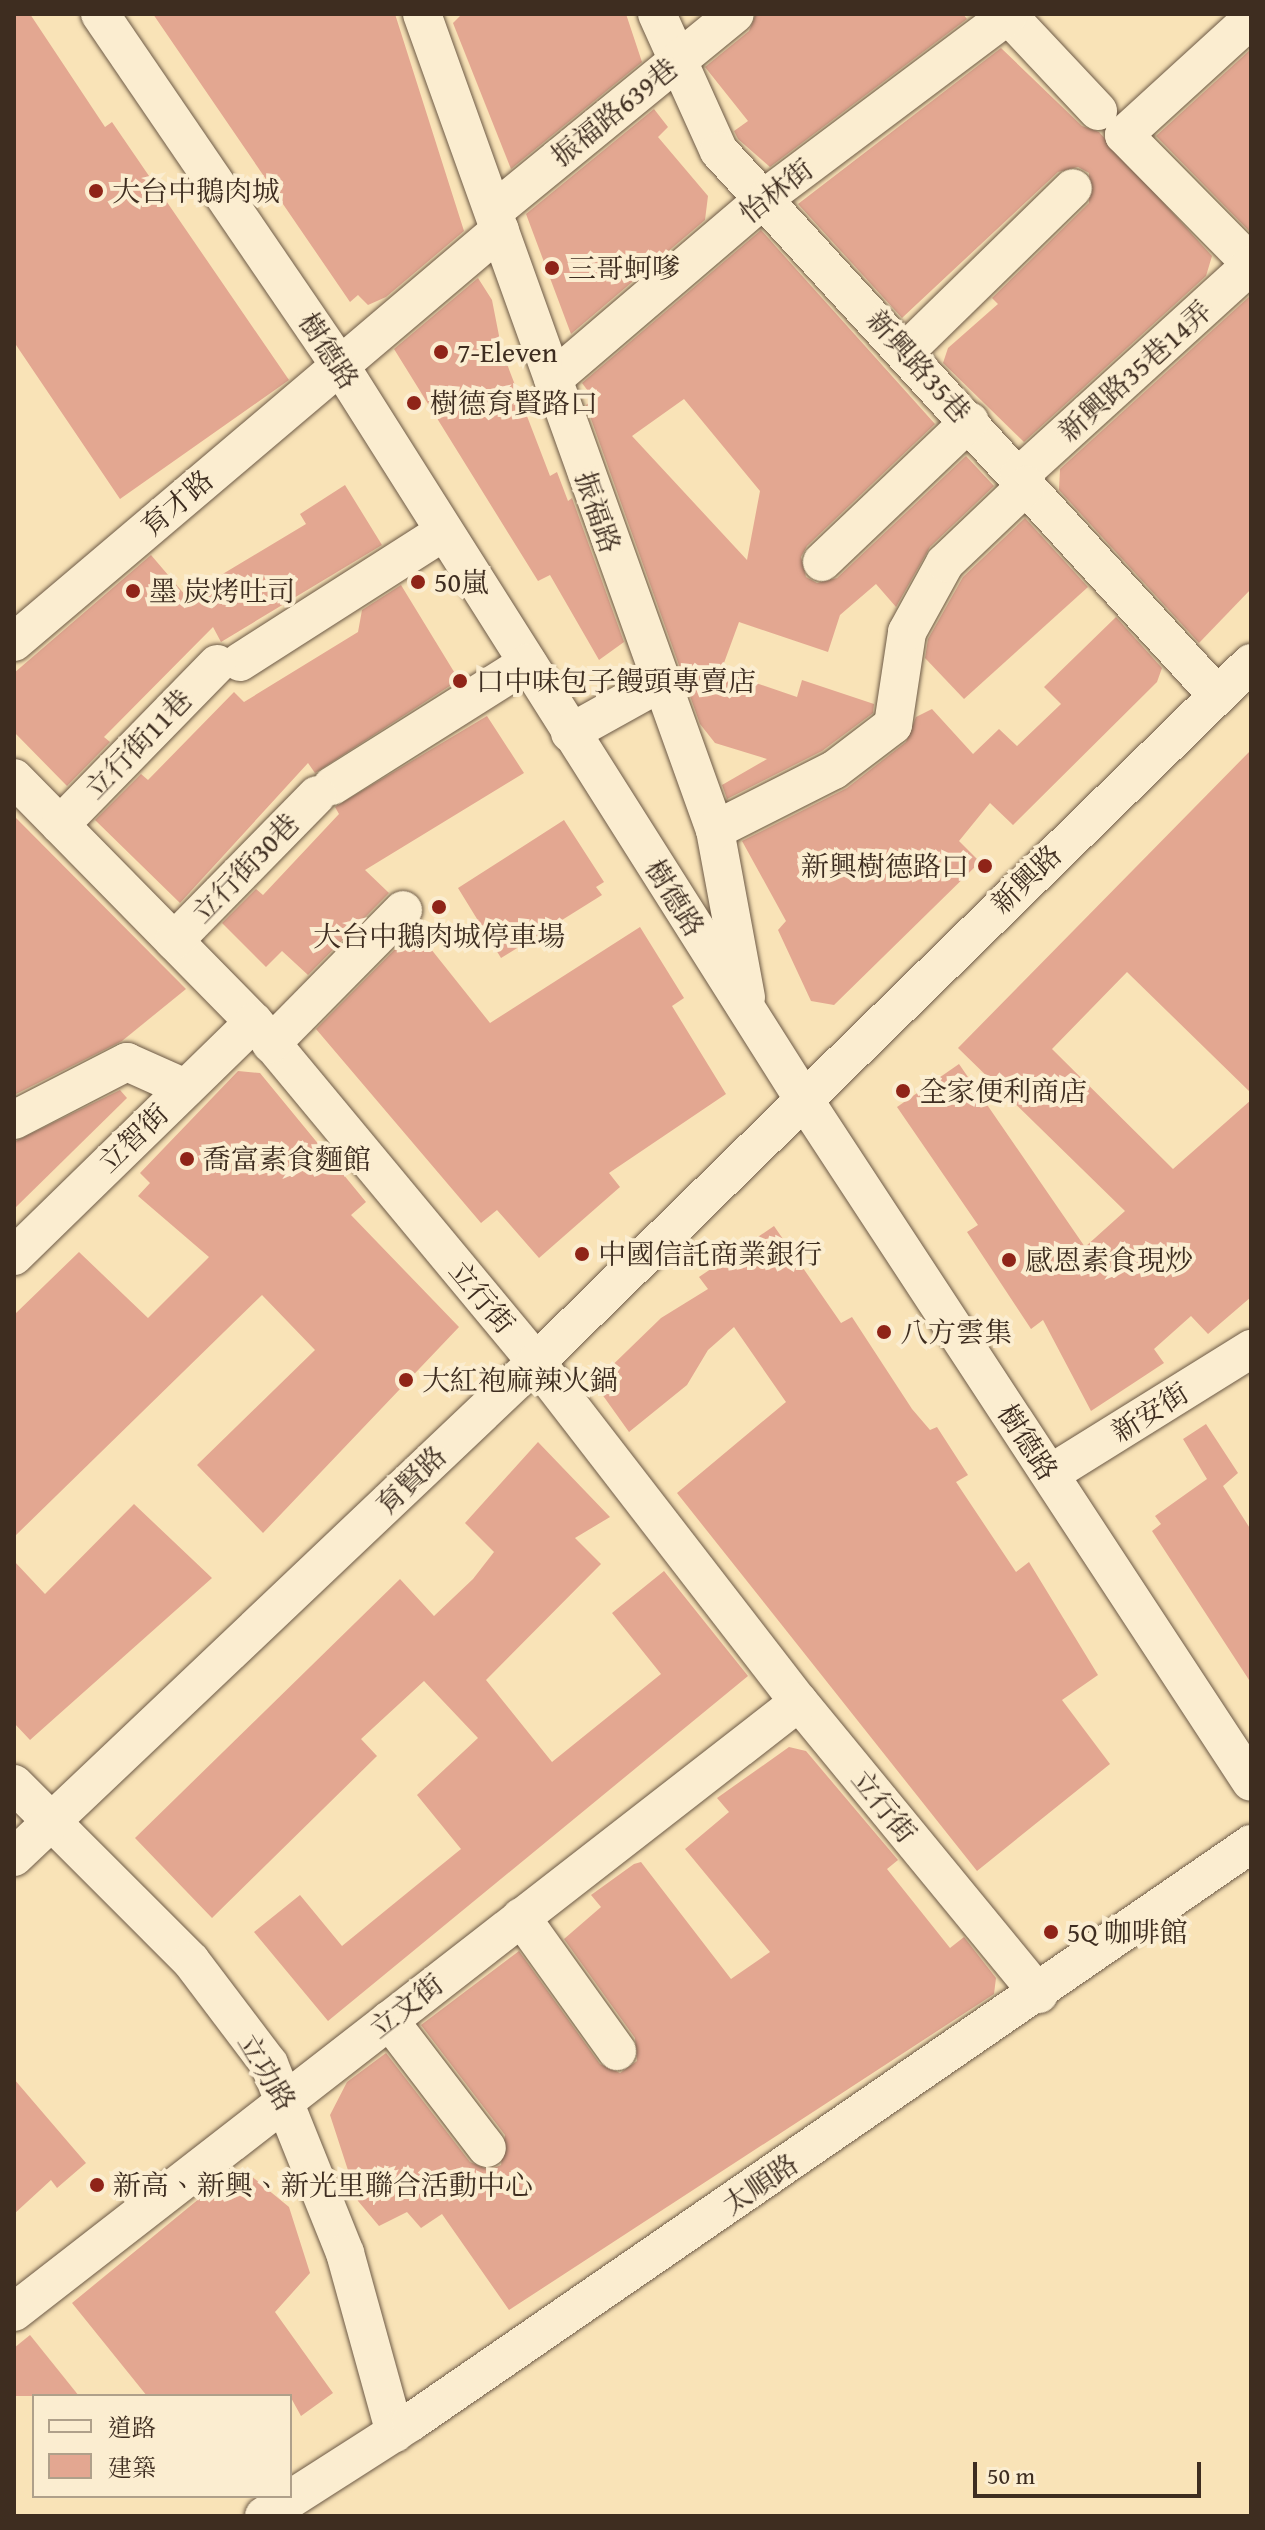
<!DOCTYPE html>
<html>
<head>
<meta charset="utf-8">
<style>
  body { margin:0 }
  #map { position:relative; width:1265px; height:2530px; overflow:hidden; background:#f9e3b7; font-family:"Gentium Book Plus","Noto Serif TC",serif }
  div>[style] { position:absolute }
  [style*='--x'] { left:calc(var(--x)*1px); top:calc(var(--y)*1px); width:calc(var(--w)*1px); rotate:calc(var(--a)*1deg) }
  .building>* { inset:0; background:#e3a791 }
  .roads { filter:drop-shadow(0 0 2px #6d5a46) drop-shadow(0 0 2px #6d5a46) }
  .minor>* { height:38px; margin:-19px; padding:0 19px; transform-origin:19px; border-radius:19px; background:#fbedd0 }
  .dots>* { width:22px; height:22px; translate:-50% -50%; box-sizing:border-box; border:4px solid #fbedd0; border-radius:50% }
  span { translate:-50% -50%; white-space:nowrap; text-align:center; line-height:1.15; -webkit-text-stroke:8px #fbedd0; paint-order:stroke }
  .street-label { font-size:28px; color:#3e2d20 }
  .poi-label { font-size:28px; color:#3e2d20 }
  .left { translate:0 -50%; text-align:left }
  .right { translate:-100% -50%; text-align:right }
  .frame { position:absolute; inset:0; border:16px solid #3e2d20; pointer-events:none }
  .legend { position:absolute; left:32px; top:2394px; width:260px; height:104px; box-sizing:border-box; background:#fbedd0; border:2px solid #afa08a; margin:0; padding:10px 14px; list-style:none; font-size:24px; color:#3e2d20 }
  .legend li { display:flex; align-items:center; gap:16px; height:40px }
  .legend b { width:40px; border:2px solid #afa08a }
  .scale { position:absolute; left:973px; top:2462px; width:228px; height:36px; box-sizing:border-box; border:4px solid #3e2d20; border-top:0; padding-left:10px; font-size:24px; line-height:28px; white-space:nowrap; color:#3e2d20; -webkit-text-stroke:6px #fbedd0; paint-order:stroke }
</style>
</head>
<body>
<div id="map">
  <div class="building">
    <i style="clip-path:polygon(14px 14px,30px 14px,105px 127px,112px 122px,289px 380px,120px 499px,14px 342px)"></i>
    <i style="clip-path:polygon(153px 14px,395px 14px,464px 231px,386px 297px,368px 305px,358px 295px,350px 302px)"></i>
    <i style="clip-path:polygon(462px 14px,626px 14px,642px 62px,511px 169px,453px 23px)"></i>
    <i style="clip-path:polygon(756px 14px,963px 14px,967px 19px,770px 167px,738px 139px,734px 131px,748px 121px,705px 67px,749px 31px)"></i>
    <i style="clip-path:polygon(1001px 48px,1082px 126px,1099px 132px,1212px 256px,1206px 276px,1024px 442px,943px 363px,948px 348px,998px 304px,992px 298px,1089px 203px,1089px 173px,1078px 167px,1058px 172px,902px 318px,798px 204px)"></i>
    <i style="clip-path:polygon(1251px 49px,1251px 233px,1156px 136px)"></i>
    <i style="clip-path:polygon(654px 109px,668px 127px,658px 137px,708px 196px,705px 220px,571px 334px,526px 214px)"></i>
    <i style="clip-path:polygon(evenodd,761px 230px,935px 424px,807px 546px,801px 557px,806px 577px,817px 583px,837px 578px,966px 456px,994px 486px,930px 547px,896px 607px,876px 584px,840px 615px,828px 652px,739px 622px,721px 671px,797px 697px,802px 680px,874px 704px,873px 713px,822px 751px,727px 799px,722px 785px,767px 759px,715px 743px,700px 724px,586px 405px,594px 399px,582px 383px,761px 230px,684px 399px,760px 491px,747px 560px,632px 436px,684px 399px)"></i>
    <i style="clip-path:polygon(478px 278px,492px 300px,502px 351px,550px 476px,557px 472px,568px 501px,572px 498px,624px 642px,599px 660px,550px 575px,538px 581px,394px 349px)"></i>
    <i style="clip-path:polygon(1251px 295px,1251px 589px,1199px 643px,1059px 490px,1060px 469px)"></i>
    <i style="clip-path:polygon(345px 485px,382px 545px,221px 642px,213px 627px,104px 737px,110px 742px,67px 786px,14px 732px,14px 673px,151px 555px,186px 596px,306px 524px,300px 514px)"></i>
    <i style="clip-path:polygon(1025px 518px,1088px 587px,964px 699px,925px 658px,928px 639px,963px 577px)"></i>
    <i style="clip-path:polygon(401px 585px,459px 680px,315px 773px,308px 763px,180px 903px,95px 820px,141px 774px,148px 780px,234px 692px,244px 702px,358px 632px,362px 610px)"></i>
    <i style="clip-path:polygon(1116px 617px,1162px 668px,1157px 682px,1013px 825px,990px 803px,959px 841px,980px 862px,834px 1005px,811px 1001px,778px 930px,786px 921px,742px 841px,847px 788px,906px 742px,916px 717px,932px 709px,973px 754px,999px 729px,1017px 746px,1061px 704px,1044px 687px)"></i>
    <i style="clip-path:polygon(487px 716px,524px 773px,365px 870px,389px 893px,308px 975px,282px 951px,266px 967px,222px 923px,256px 889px,263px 895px,339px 814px,335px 807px)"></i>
    <i style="clip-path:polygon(1251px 750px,1251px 1093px,1127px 972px,1052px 1049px,1173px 1169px,1251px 1100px,1251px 1297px,1208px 1334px,1191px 1316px,1154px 1349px,1164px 1363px,1091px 1411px,1043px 1320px,1031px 1329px,967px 1232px,978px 1225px,897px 1107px,959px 1064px,1085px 1247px,1125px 1211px,958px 1048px)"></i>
    <i style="clip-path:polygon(14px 816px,186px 989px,122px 1041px,14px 1095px)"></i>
    <i style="clip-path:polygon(564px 820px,604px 882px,596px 887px,602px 895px,501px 958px,458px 888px)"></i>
    <i style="clip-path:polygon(640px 927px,684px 998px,672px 1006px,726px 1094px,609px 1173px,620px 1187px,539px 1258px,497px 1210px,481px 1223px,316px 1029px,415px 929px,490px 1023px)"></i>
    <i style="clip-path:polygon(238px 1071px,260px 1073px,366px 1202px,351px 1215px,459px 1327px,263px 1533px,197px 1465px,315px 1350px,262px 1295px,14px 1537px,14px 1315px,79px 1252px,148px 1318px,209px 1257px,138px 1196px,150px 1183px,140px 1173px)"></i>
    <i style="clip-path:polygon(120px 1090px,127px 1098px,14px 1209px,14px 1142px)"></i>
    <i style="clip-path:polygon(774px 1226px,841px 1323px,852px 1317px,912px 1409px,930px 1430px,937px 1427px,968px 1475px,956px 1482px,1016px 1572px,1029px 1562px,1098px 1675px,1062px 1700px,1110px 1764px,977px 1871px,677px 1493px,786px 1402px,734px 1327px,708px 1350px,687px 1385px,629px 1432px,594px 1383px,661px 1318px,708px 1289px,699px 1277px)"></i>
    <i style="clip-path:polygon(1206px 1424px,1238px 1473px,1223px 1486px,1251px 1530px,1251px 1683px,1152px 1531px,1161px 1524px,1155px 1516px,1207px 1479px,1183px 1439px)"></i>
    <i style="clip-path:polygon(538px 1442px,610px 1517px,575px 1538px,601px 1564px,486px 1680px,552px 1762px,661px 1674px,612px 1613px,664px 1571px,748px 1676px,328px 2021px,254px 1932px,300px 1895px,342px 1946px,461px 1849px,417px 1795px,478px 1738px,424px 1681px,361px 1739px,377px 1756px,212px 1918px,135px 1838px,400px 1579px,434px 1616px,473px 1579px,494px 1552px,465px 1523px)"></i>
    <i style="clip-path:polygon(134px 1504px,212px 1578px,30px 1740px,14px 1723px,14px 1561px,45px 1594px)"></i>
    <i style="clip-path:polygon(789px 1747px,806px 1751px,898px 1860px,887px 1869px,950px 1948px,964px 1937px,996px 1978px,994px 1994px,509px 2310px,442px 2214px,421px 2228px,407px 2212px,379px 2226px,358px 2201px,330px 2115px,347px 2082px,386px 2053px,470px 2162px,489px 2170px,501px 2165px,505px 2135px,421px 2025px,519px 1951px,600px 2064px,620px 2073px,637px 2061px,635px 2038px,564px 1939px,601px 1907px,591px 1895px,634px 1864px,641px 1862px,731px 1979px,770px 1952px,685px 1849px,729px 1812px,717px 1798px)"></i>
    <i style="clip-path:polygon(14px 2079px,86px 2163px,57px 2188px,51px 2180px,14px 2214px)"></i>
    <i style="clip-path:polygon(250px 2175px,289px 2207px,310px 2273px,275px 2312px,333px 2393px,301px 2416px,290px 2396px,147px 2396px,72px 2303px,222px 2180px,231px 2189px)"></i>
    <i style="clip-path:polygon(30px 2335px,79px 2396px,14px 2396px,14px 2348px)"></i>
  </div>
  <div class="roads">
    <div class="minor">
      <i style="--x:100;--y:14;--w:424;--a:55.7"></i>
      <i style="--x:339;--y:364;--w:865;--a:57.71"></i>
      <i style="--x:801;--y:1095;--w:821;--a:56.77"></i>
      <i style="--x:422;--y:14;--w:867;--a:70.25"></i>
      <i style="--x:715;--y:830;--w:170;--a:79.5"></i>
      <i style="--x:657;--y:14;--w:150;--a:65.7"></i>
      <i style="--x:719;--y:151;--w:738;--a:47.53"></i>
      <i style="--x:1007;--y:14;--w:133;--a:46.8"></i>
      <i style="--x:1251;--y:19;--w:172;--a:137.6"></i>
      <i style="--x:1124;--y:135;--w:181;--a:45.4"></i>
      <i style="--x:494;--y:211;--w:311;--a:-39.3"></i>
      <i style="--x:906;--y:351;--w:233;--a:-44.3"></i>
      <i style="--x:553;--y:379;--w:280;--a:-40.5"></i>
      <i style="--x:766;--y:197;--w:303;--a:-36.9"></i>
      <i style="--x:1019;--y:476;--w:314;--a:-42.3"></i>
      <i style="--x:822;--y:562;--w:204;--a:-43.6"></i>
      <i style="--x:14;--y:642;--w:637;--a:-40.29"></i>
      <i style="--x:240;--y:662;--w:241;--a:-32.6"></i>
      <i style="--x:570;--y:733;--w:101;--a:-29.1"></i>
      <i style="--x:14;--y:778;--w:342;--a:45.5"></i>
      <i style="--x:254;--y:1022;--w:442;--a:50.3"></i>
      <i style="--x:536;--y:1362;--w:430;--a:52.3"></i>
      <i style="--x:799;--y:1702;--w:378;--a:50.6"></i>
      <i style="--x:332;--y:786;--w:231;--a:-32.2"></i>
      <i style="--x:60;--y:825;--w:225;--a:-45.7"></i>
      <i style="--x:715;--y:830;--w:133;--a:-26.8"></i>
      <i style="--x:834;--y:770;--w:74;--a:-37.3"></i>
      <i style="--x:893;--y:725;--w:94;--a:-81.4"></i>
      <i style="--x:907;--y:632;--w:79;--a:-61.2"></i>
      <i style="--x:945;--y:563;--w:113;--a:-43.6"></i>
      <i style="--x:174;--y:941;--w:204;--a:-45.6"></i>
      <i style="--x:271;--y:1044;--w:188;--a:-45.4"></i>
      <i style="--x:14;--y:1120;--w:127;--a:-27.2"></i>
      <i style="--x:127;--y:1062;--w:64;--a:24.1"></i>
      <i style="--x:14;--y:1256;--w:335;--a:-44.3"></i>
      <i style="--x:1050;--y:1474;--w:237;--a:-31.9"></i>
      <i style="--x:14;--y:1784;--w:250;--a:45"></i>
      <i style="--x:191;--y:1961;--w:129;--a:52.9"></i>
      <i style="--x:269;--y:2064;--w:204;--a:68.1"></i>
      <i style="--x:345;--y:2253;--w:187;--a:74.5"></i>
      <i style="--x:14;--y:1857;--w:719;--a:-43.48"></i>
      <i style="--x:536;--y:1362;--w:1000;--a:-44.35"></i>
      <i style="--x:521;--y:1917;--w:165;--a:54.4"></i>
      <i style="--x:389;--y:2020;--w:161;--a:52.6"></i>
      <i style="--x:14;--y:2312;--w:994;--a:-37.85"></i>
      <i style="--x:264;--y:2516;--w:174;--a:-32.6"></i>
      <i style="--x:411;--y:2422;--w:1020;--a:-34.53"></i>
    </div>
  </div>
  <div class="dots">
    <i style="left:96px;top:191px;background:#8f2418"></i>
    <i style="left:552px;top:268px;background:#8f2418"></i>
    <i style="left:441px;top:352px;background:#8f2418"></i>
    <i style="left:414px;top:403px;background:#8f2418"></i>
    <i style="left:418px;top:582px;background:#8f2418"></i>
    <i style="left:133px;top:591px;background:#8f2418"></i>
    <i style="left:460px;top:681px;background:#8f2418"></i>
    <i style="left:985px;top:866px;background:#8f2418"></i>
    <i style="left:439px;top:907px;background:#8f2418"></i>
    <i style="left:903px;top:1091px;background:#8f2418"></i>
    <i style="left:187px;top:1159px;background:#8f2418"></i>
    <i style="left:582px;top:1254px;background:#8f2418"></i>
    <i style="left:1009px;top:1260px;background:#8f2418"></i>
    <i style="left:884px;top:1332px;background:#8f2418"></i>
    <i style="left:406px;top:1380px;background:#8f2418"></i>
    <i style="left:1051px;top:1932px;background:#8f2418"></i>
    <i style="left:97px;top:2185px;background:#8f2418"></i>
  </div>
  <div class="street-label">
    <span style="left:614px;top:112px;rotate:-39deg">振福路639巷</span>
    <span style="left:776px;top:191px;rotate:-38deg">怡林街</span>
    <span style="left:329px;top:351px;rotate:57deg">樹德路</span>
    <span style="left:919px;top:366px;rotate:48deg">新興路35巷</span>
    <span style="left:1135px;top:371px;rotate:-42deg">新興路35巷14弄</span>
    <span style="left:177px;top:503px;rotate:-41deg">育才路</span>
    <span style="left:598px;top:512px;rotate:71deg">振福路</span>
    <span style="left:138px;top:744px;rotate:-46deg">立行街11巷</span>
    <span style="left:245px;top:868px;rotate:-46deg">立行街30巷</span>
    <span style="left:1026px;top:879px;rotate:-44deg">新興路</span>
    <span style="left:675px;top:898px;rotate:58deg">樹德路</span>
    <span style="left:133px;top:1138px;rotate:-44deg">立智街</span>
    <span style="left:482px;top:1297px;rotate:50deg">立行街</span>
    <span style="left:1150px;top:1412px;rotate:-32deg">新安街</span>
    <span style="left:1028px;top:1442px;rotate:57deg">樹德路</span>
    <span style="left:411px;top:1480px;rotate:-44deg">育賢路</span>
    <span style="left:884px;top:1806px;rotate:51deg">立行街</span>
    <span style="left:406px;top:2006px;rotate:-38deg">立文街</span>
    <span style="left:267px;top:2072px;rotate:59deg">立功路</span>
    <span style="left:760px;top:2184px;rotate:-34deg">太順路</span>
  </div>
  <div class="poi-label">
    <span class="left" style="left:112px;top:191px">大台中鵝肉城</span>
    <span class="left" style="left:568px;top:268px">三哥蚵嗲</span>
    <span class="left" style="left:457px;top:352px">7-Eleven</span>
    <span class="left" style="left:430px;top:403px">樹德育賢路口</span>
    <span class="left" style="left:434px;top:582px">50嵐</span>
    <span class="left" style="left:149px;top:591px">墨 炭烤吐司</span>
    <span class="left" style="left:476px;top:681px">口中味包子饅頭專賣店</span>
    <span class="right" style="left:969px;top:866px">新興樹德路口</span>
    <span style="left:439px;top:936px">大台中鵝肉城停車場</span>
    <span class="left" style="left:919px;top:1091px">全家便利商店</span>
    <span class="left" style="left:203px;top:1159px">喬富素食麵館</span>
    <span class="left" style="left:598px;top:1254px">中國信託商業銀行</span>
    <span class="left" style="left:1025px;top:1260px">感恩素食現炒</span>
    <span class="left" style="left:900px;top:1332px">八方雲集</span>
    <span class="left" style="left:422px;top:1380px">大紅袍麻辣火鍋</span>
    <span class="left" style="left:1067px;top:1932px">5Q 咖啡館</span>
    <span class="left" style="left:113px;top:2185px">新高、新興、新光里聯合活動中心</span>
  </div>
  <div class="frame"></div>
  <ul class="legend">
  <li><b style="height:10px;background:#fbedd0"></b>道路</li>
  <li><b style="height:22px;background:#e3a791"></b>建築</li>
  </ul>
  <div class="scale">50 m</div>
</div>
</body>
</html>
